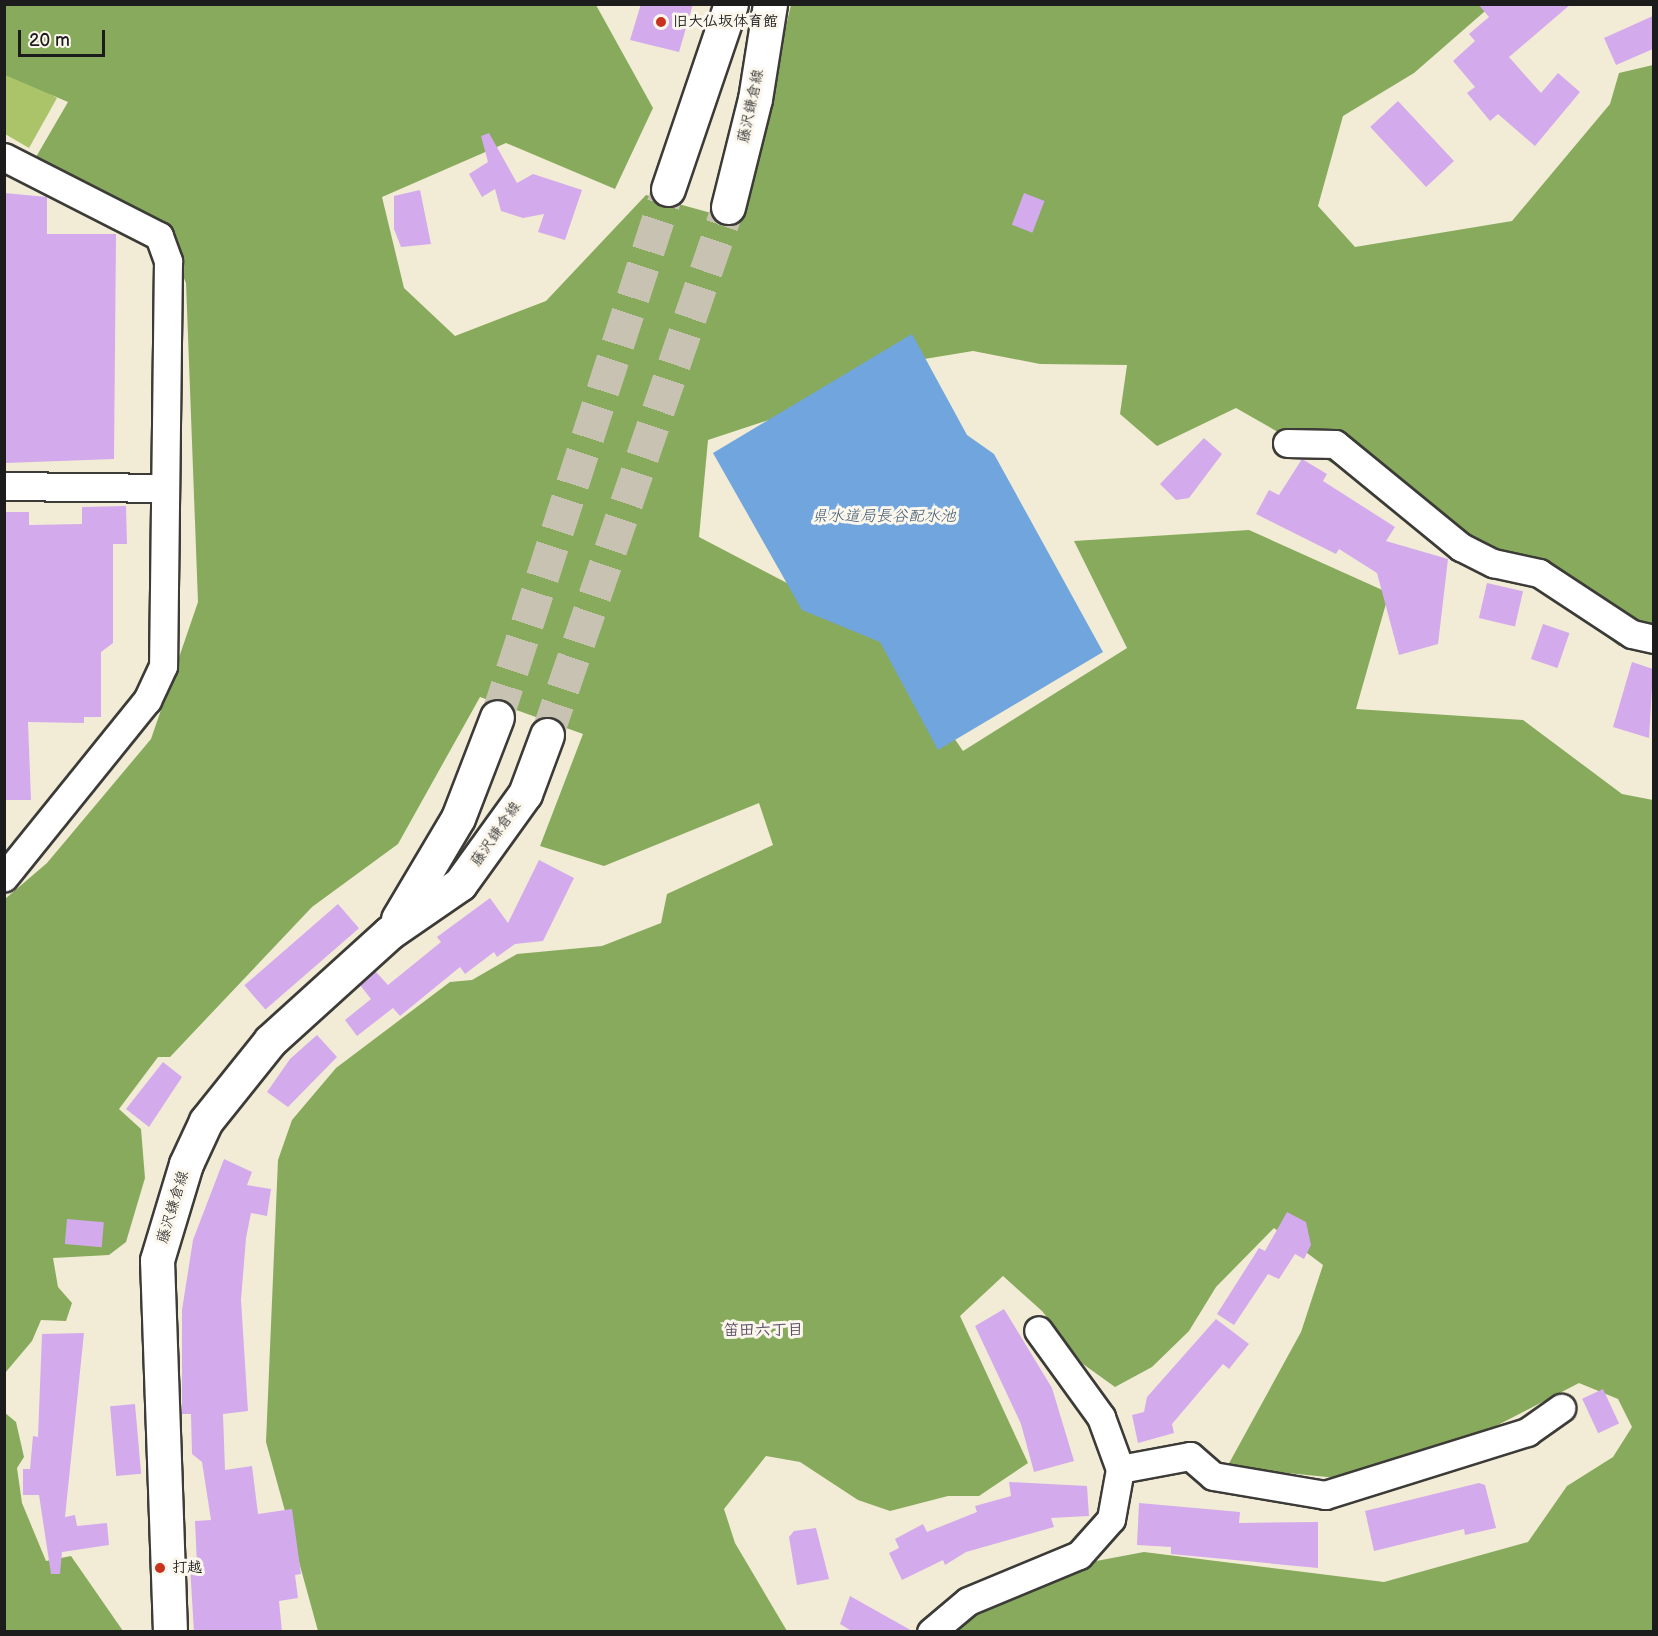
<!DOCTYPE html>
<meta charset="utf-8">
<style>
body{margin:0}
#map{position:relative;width:1658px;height:1636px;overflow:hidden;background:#f2ecd6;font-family:"Balsamiq Sans","Klee One",sans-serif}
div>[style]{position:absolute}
.green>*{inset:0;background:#abc469}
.forest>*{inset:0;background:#88aa5d}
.water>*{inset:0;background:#70a5dd}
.building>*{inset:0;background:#d3aaec;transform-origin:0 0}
.primary-tunnel>*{height:33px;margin-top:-16.5px;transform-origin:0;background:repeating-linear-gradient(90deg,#c7c2b1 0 33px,transparent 0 49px)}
.roads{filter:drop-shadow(2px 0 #3c3b38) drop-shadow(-2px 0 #3c3b38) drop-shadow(0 2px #3c3b38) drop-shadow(0 -2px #3c3b38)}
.minor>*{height:27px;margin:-13.5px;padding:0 13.5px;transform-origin:13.5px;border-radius:13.5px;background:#fff}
.primary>*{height:33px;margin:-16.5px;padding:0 16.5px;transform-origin:16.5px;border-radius:16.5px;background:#fff}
.dots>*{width:16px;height:16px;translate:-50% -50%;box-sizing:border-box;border:3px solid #fbf7ec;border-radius:50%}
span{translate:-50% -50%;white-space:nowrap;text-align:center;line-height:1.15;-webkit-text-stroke:6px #fbf7ec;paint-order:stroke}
.poi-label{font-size:15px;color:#1c1c1c;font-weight:700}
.left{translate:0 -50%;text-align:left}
.street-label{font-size:15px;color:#1c1c1c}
.water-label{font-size:16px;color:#425a73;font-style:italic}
.neighbourhood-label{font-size:16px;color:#5c4e65;font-weight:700}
.frame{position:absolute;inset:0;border:6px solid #1c1c1c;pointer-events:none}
.scale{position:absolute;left:18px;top:30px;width:87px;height:27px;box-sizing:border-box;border:3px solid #1c1c1c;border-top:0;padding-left:8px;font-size:18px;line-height:21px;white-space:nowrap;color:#1c1c1c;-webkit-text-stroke:4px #fbf7ec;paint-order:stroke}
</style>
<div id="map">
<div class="green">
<i style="clip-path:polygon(5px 67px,57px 98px,29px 148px,5px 134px)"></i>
</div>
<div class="forest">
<i style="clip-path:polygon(5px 5px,596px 5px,653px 108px,615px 189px,506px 143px,382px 197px,404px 288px,455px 336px,546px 301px,646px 195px,740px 221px,791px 5px,1492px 5px,1414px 73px,1343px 116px,1318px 206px,1355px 247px,1512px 221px,1610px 104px,1619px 73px,1653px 65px,1653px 649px,1619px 646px,1521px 571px,1236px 408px,1157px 446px,1120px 414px,1127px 365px,1040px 364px,973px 351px,900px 363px,850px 393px,708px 440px,699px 537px,881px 632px,963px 751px,1127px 648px,1074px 541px,1249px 530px,1389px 593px,1356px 709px,1523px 720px,1622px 794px,1653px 800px,1653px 1631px,946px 1631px,1027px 1574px,1144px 1552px,1384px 1582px,1528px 1542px,1567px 1486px,1613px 1457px,1632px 1427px,1618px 1399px,1579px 1383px,1490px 1429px,1449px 1461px,1367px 1481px,1227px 1467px,1301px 1332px,1323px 1265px,1274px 1228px,1216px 1287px,1189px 1331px,1152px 1367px,1115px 1387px,1083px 1364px,1042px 1311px,1003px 1276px,960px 1316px,1028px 1463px,979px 1496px,948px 1496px,890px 1511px,858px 1500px,800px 1462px,766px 1456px,724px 1509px,735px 1543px,787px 1631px,318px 1631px,266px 1442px,278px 1160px,292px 1120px,336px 1068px,450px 982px,472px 980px,517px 954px,602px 946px,661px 923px,667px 894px,773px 845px,759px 803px,604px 866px,540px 846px,583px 734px,480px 697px,398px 844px,312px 907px,170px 1057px,158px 1057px,119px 1109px,141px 1129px,145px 1178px,126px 1242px,109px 1255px,53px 1258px,58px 1287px,72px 1303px,66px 1321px,41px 1320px,32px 1341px,5px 1373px,5px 899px,47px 863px,151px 739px,198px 602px,186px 283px,161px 224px,36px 157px,68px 102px,5px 75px)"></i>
<i style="clip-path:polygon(4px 1412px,16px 1422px,24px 1457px,17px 1468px,22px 1503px,46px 1561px,71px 1556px,123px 1631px,5px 1631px)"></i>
</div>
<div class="water">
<i style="clip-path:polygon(912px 334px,967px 435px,994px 454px,1103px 652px,938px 750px,880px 642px,802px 610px,713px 453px)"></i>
</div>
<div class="building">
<i style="clip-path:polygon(641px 4px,693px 4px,679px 52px,630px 40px)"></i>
<i style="clip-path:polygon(1478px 4px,1571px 4px,1509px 57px,1541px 93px,1558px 73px,1580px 92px,1535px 146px,1498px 114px,1490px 121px,1467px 93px,1475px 87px,1453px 61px,1475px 41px,1469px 34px,1489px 17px)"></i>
<i style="clip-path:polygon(1653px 16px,1653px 49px,1616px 65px,1604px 38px)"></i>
<i style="left:1398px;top:101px;width:82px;height:38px;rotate:47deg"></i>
<i style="clip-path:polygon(489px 133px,517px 183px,533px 174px,582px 190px,565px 240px,538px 232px,544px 214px,523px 218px,501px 211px,495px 189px,482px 197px,469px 174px,488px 162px,481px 136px)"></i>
<i style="clip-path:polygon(420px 190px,431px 244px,401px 247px,394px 229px,394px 196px)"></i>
<i style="clip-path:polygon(4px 193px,47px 197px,47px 234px,116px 234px,114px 459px,6px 463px)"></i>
<i style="left:1024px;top:193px;width:22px;height:34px;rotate:21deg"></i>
<i style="clip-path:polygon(1204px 438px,1222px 454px,1189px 498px,1176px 500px,1160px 484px)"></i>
<i style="clip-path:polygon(1302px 459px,1327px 474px,1323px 481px,1395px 527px,1386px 541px,1448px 559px,1438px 644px,1399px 655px,1377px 573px,1339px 549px,1336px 554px,1256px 514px,1269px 490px,1279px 495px)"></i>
<i style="clip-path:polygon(126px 506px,127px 544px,113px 544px,113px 643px,101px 652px,101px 717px,84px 717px,84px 723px,28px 722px,31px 800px,4px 800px,4px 512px,29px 512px,29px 525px,82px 524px,82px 507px)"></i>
<i style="left:1487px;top:583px;width:37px;height:36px;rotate:13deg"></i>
<i style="left:1543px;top:624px;width:28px;height:37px;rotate:19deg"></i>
<i style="clip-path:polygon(1632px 662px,1653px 669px,1649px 738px,1613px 727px)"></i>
<i style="clip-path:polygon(539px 860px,574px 878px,543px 941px,515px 944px,497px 957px,494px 952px,465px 974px,460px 967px,400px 1016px,393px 1008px,357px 1036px,345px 1020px,371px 999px,360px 985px,375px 971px,388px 985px,441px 942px,437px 937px,490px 898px,508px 923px)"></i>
<i style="left:338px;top:904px;width:32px;height:124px;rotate:49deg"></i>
<i style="clip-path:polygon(317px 1035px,337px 1057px,288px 1107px,267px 1092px,290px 1059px)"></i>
<i style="clip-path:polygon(163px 1062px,182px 1077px,149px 1127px,126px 1109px)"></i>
<i style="clip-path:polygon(224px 1159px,252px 1172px,247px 1185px,271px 1189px,267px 1216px,251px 1213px,246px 1238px,241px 1300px,248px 1411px,223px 1414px,225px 1470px,252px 1466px,258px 1514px,292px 1509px,301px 1574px,295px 1575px,298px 1598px,279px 1601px,282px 1632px,194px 1632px,190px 1566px,197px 1565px,195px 1521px,211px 1520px,202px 1462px,192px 1454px,191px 1414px,182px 1414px,182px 1310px,193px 1240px)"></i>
<i style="clip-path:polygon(1287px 1212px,1306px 1222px,1311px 1245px,1304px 1259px,1295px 1254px,1279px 1279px,1268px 1274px,1234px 1325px,1217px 1314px,1259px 1248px,1265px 1251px)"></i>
<i style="left:67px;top:1219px;width:37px;height:25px;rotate:5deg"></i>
<i style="clip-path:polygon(1004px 1309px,1052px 1388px,1074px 1461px,1034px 1472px,1021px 1424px,975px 1326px)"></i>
<i style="clip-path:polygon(1216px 1319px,1249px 1344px,1229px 1369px,1223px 1364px,1172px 1424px,1174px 1433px,1138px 1443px,1132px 1415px,1144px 1412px,1147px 1397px)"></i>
<i style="clip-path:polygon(84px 1333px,65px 1517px,75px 1515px,77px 1526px,107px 1523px,109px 1545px,62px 1552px,60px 1574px,51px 1574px,39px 1495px,23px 1495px,23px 1469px,30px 1469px,33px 1436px,38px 1437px,42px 1334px)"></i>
<i style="left:1603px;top:1389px;width:38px;height:23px;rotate:65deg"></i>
<i style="left:135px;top:1404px;width:70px;height:25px;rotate:85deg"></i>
<i style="clip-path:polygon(1009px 1482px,1087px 1486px,1089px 1516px,1051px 1518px,1054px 1527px,966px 1552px,945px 1565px,943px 1560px,902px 1580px,889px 1553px,899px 1548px,895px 1539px,923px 1524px,927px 1532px,977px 1512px,975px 1506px,1011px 1496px)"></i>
<i style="clip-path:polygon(1479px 1483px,1485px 1485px,1496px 1528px,1465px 1535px,1464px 1529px,1374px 1551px,1365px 1511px)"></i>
<i style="clip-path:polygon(1139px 1503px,1240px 1512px,1239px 1523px,1318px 1522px,1318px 1568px,1171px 1554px,1171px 1547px,1137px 1545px)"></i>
<i style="clip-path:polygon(816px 1528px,829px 1579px,797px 1585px,789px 1537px,794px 1531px)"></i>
<i style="clip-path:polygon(850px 1596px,914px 1632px,853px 1632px,840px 1624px)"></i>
</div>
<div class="primary-tunnel">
<i style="left:497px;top:717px;width:555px;rotate:-72.05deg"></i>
<i style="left:547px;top:735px;width:558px;rotate:-71.08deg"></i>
</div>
<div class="roads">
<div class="minor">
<i style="left:4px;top:157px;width:174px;rotate:27deg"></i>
<i style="left:159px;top:236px;width:27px;rotate:70deg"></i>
<i style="left:168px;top:261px;width:405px;rotate:90.7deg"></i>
<i style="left:163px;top:666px;width:38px;rotate:115deg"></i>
<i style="left:147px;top:700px;width:228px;rotate:128.9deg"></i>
<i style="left:1287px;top:443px;width:48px;rotate:1.2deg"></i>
<i style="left:1335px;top:444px;width:163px;rotate:39.3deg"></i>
<i style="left:1461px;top:547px;width:36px;rotate:27deg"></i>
<i style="left:1493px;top:563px;width:47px;rotate:12.3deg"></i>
<i style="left:1539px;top:573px;width:111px;rotate:33.3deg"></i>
<i style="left:1632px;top:634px;width:23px;rotate:13deg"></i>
<i style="left:4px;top:486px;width:160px;rotate:0.7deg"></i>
<i style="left:1120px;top:1469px;width:71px;rotate:-10.5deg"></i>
<i style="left:1190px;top:1456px;width:30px;rotate:41deg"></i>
<i style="left:1213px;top:1476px;width:114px;rotate:9.6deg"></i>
<i style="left:1325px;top:1495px;width:212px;rotate:-17.3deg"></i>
<i style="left:1527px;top:1432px;width:42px;rotate:-35.2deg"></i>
<i style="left:931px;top:1632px;width:48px;rotate:-40deg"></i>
<i style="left:968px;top:1601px;width:120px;rotate:-22.5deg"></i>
<i style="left:1079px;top:1555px;width:48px;rotate:-48.4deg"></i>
<i style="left:1111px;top:1519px;width:51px;rotate:-79.8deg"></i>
<i style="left:1120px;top:1469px;width:55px;rotate:-110.1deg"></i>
<i style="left:1101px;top:1417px;width:107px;rotate:-125.9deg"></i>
</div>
<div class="primary">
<i style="left:668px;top:189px;width:195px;rotate:-71.2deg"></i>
<i style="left:728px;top:207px;width:111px;rotate:-76deg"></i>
<i style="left:755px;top:99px;width:96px;rotate:-81deg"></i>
<i style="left:398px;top:919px;width:117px;rotate:-59.3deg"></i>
<i style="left:458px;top:818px;width:108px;rotate:-68.9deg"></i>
<i style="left:170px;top:1632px;width:372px;rotate:-92deg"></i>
<i style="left:157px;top:1260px;width:100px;rotate:-73.2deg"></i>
<i style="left:186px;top:1164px;width:47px;rotate:-65.1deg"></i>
<i style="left:206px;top:1121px;width:102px;rotate:-51.3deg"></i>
<i style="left:270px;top:1041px;width:161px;rotate:-42.2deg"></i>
<i style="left:389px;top:933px;width:86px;rotate:-34.6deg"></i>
<i style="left:460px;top:884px;width:111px;rotate:-54.2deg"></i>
<i style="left:525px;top:794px;width:63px;rotate:-69.6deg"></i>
</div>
</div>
<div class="dots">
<i style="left:661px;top:22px;background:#c8321e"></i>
<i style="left:160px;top:1568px;background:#c8321e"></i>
</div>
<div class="poi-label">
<span class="left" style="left:673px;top:22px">旧大仏坂体育館</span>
<span class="left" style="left:172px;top:1568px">打越</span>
</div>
<div class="street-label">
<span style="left:751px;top:106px;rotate:-78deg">藤沢鎌倉線</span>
<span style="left:496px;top:834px;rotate:-55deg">藤沢鎌倉線</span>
<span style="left:173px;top:1207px;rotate:-73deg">藤沢鎌倉線</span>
</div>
<div class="water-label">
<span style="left:884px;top:517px">県水道局長谷配水池</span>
</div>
<div class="neighbourhood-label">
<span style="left:763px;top:1331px">笛田六丁目</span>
</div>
<div class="frame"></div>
<div class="scale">20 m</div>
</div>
